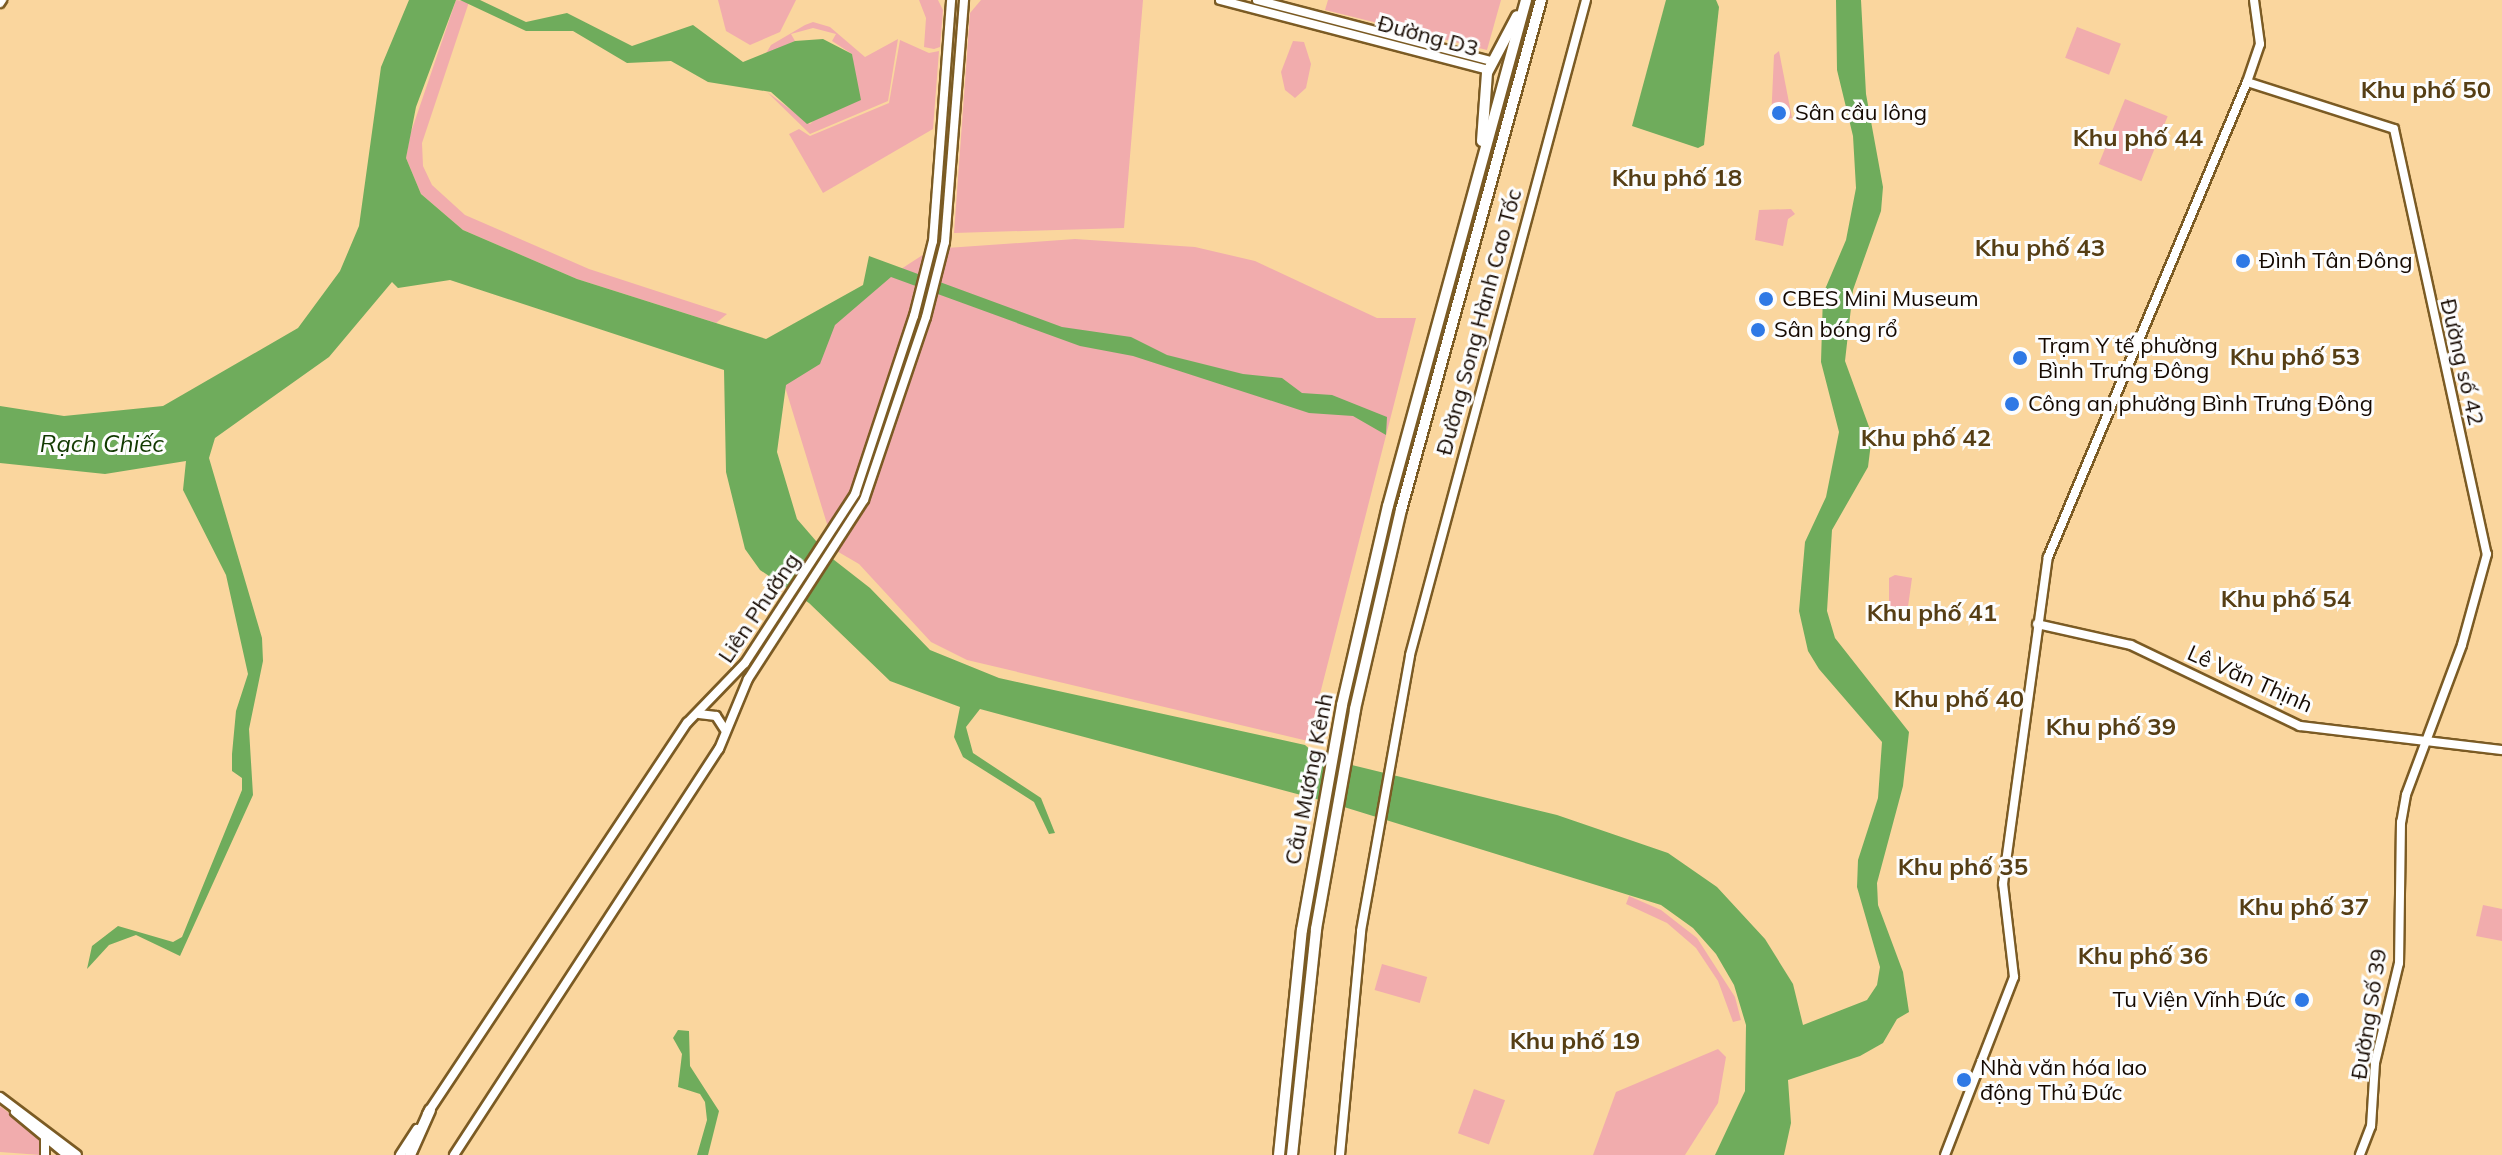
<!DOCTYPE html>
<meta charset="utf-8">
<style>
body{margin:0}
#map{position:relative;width:2502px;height:1155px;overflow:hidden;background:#fad69e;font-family:Mulish,sans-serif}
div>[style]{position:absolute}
.green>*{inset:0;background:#f1acad;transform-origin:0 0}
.water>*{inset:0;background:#6fac5c}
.roads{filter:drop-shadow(2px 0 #7b5b24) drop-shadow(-2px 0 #7b5b24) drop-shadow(0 2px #7b5b24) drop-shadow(0 -2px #7b5b24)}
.secondary>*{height:8px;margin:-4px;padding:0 4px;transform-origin:4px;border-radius:4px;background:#fff}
.highway>*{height:10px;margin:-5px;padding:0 5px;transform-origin:5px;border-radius:5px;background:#fff}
.dots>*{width:22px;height:22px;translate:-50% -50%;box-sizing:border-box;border:4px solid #fdfdfd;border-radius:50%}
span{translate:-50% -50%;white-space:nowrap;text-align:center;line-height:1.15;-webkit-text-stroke:6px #fdfdfd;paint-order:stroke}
.street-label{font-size:22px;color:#150900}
.poi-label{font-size:22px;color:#150900}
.left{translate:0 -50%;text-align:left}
.right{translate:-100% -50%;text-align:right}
.neighbourhood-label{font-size:24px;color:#563e14;font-weight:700}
.water-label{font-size:24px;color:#113900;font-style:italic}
</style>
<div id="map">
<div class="green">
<i style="clip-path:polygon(456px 0,469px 2px,422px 143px,423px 166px,432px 185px,465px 215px,589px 269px,727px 314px,716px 323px,577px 279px,463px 230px,421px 194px,406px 158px,410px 135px)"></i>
<i style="clip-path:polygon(718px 0,796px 0,780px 32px,750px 45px,726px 31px)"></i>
<i style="clip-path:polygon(919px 0,938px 0,943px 10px,940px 47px,934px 49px,924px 47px,926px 18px)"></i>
<i style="clip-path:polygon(981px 0,1143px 0,1124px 228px,954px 233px,970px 13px)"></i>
<i style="clip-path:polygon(1328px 0,1501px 0,1487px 50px,1325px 10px)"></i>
<i style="clip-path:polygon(813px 22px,830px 27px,865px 57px,898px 39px,888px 101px,810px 134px,767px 92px,810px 124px,855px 79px,852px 54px,832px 41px,836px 34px,813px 28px,791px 34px,795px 41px,765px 55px,771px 45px,805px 25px)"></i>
<i style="left:2077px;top:27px;width:47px;height:33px;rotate:21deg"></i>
<i style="clip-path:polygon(900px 40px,929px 53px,939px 51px,933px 129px,823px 193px,789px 134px,799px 129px,810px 136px,889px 103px)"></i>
<i style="clip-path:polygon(1293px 41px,1304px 42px,1311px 64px,1306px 88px,1295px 98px,1285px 90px,1281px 72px)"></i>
<i style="clip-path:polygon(1779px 51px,1792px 118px,1771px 121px,1774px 55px)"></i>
<i style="left:2125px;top:99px;width:46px;height:70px;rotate:22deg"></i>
<i style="clip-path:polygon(1791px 209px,1795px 214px,1788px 219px,1783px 246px,1755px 240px,1759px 210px)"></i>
<i style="clip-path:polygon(1075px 239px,1195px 247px,1255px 261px,1377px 318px,1416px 318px,1308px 741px,967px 660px,931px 642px,859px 564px,835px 550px,774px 351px,932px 249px)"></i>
<i style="clip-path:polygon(1895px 575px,1912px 578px,1906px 621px,1889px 618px,1889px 578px)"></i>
<i style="clip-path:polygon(1629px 896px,1661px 910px,1697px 938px,1735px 997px,1741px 1020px,1733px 1022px,1718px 981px,1696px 948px,1667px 923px,1626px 904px)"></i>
<i style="clip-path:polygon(2483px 905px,2502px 909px,2502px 941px,2476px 936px)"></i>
<i style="left:1382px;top:964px;width:47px;height:27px;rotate:16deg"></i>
<i style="clip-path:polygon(1718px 1049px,1726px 1057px,1718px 1103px,1685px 1155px,1593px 1155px,1616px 1092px)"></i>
<i style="left:1474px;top:1089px;width:33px;height:47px;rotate:20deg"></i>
<i style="clip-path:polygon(0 1106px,41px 1138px,41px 1155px,0 1152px)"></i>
</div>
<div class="water">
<i style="clip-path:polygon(409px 0,456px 0,416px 107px,406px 158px,421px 194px,463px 230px,577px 279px,766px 339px,863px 285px,869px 256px,1062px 327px,1131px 337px,1167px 355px,1243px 374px,1282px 378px,1302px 393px,1332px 395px,1387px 417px,1386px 435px,1353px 416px,1309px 413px,1133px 356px,1080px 346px,891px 277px,835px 325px,820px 364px,786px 385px,777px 452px,797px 519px,829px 556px,870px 588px,930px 650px,999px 678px,1305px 745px,1319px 757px,1557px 815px,1668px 853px,1717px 887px,1765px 939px,1793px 984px,1803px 1025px,1867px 1000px,1877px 985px,1880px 967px,1857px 887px,1858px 860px,1878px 798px,1882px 742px,1819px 669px,1808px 651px,1799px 611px,1805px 542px,1826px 497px,1839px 432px,1821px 362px,1823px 294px,1846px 240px,1856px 188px,1853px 136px,1837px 70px,1836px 0,1861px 0,1866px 94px,1883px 187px,1881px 211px,1853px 290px,1845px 361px,1872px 435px,1868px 467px,1832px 530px,1827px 611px,1835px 638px,1909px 732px,1903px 786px,1877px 883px,1878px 905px,1903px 972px,1909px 1012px,1897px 1019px,1883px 1043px,1860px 1056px,1788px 1080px,1791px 1123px,1784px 1155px,1715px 1155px,1745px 1091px,1746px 1025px,1734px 985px,1716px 954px,1693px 928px,1661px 905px,1331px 803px,980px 709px,966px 727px,973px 753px,1041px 798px,1055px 833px,1049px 834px,1034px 802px,963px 757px,954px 737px,960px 707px,890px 681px,809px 603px,760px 570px,745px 549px,726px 472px,724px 370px,450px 280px,398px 288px,392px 282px,329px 357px,215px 438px,209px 458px,262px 638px,263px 661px,249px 729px,253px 795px,180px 956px,136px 935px,109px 945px,87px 969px,92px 946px,118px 926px,173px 942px,182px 937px,242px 790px,242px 778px,232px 771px,232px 754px,236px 711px,248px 674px,226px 575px,183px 490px,186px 461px,105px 474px,0 463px,0 406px,64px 416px,163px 406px,298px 328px,340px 271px,359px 226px,381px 67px)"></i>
<i style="clip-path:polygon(460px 0,480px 0,526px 22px,567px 13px,632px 46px,693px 25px,743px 62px,795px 41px,823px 39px,852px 54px,861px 100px,807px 124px,771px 92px,708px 82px,671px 61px,627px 63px,573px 31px,526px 31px)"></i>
<i style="clip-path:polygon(1666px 0,1716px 0,1719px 7px,1704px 145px,1698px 148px,1632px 126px)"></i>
<i style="clip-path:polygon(678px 1030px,689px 1031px,690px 1066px,719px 1111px,708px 1155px,697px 1155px,707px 1120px,705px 1102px,700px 1094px,678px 1087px,682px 1054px,673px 1038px)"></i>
</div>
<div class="roads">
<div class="secondary">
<i style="left:1220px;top:0;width:277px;rotate:14.6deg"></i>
<i style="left:1257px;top:0;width:243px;rotate:14.6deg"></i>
<i style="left:0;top:3px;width:4px;rotate:-56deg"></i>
<i style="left:2247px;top:82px;width:154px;rotate:17.7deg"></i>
<i style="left:2394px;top:129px;width:435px;rotate:77.7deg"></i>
<i style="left:2487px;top:554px;width:94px;rotate:105.4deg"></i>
<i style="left:2462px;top:645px;width:160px;rotate:110.5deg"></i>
<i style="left:2406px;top:795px;width:27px;rotate:100deg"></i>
<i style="left:2401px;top:822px;width:141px;rotate:90.8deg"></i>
<i style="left:2399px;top:963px;width:103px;rotate:103.5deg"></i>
<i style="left:2375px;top:1063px;width:63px;rotate:93.6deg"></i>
<i style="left:2371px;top:1126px;width:31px;rotate:111deg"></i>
<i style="left:2037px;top:624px;width:96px;rotate:12.6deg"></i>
<i style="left:2131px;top:645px;width:187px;rotate:25.6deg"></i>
<i style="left:2300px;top:726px;width:203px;rotate:6.8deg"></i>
<i style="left:699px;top:714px;width:17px;rotate:7deg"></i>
<i style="left:716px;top:716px;width:17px;rotate:57deg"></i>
<i style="left:0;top:1097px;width:96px;rotate:37deg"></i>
<i style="left:15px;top:1112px;width:67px;rotate:39.6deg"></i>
<i style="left:427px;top:1114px;width:470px;rotate:-56.4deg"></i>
<i style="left:687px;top:723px;width:83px;rotate:-46deg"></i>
<i style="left:745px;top:663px;width:202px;rotate:-56.9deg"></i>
<i style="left:855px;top:494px;width:188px;rotate:-71.7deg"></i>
<i style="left:914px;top:316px;width:77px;rotate:-75.8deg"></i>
<i style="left:933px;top:241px;width:242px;rotate:-85.7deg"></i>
<i style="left:45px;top:1136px;width:19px;rotate:90deg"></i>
<i style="left:400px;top:1155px;width:31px;rotate:-57deg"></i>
<i style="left:454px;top:1155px;width:485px;rotate:-56.9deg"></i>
<i style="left:719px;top:749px;width:76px;rotate:-67.5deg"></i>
<i style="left:748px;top:679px;width:213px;rotate:-57.1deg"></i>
<i style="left:864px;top:500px;width:193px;rotate:-71.3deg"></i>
<i style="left:926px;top:317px;width:77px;rotate:-75.8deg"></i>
<i style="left:945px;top:242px;width:243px;rotate:-85.5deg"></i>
<i style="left:1340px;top:1155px;width:225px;rotate:-84.6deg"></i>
<i style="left:1361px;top:931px;width:280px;rotate:-79.9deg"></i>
<i style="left:1410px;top:655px;width:678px;rotate:-74.96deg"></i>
<i style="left:1945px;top:1155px;width:191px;rotate:-68.8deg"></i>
<i style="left:2014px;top:977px;width:94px;rotate:-96.7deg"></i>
<i style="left:2003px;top:884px;width:330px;rotate:-82.2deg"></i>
<i style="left:2048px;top:557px;width:515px;rotate:-67.27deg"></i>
<i style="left:2247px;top:82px;width:40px;rotate:-71.1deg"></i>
<i style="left:2260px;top:44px;width:44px;rotate:-97.8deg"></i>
</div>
<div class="highway">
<i style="left:1482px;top:141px;width:68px;rotate:-85.8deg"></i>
<i style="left:1487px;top:73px;width:64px;rotate:-62.2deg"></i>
<i style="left:410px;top:1155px;width:49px;rotate:-66deg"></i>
<i style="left:1279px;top:1155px;width:226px;rotate:-84.2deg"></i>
<i style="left:1302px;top:930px;width:229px;rotate:-79.9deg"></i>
<i style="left:1342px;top:705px;width:204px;rotate:-77deg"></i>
<i style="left:1388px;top:506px;width:524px;rotate:-74.74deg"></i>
<i style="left:1292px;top:1155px;width:227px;rotate:-83.9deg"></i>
<i style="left:1316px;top:929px;width:223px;rotate:-79.9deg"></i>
<i style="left:1355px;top:709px;width:204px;rotate:-77deg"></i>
<i style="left:1401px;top:510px;width:529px;rotate:-74.65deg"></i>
</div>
</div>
<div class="dots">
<i style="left:1779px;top:113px;background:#2f79e5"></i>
<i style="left:2243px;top:261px;background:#2f79e5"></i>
<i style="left:1766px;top:299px;background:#2f79e5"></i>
<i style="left:1758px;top:330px;background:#2f79e5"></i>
<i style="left:2020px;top:358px;background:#2f79e5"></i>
<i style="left:2012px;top:404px;background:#2f79e5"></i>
<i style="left:2302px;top:1000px;background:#2f79e5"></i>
<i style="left:1964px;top:1080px;background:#2f79e5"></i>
</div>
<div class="street-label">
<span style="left:1428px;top:36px;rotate:15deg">Đường D3</span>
<span style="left:1479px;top:322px;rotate:-75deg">Đường Song Hành Cao Tốc</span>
<span style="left:2462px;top:362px;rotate:77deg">Đường số 42</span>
<span style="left:759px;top:608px;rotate:-56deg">Liên Phường</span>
<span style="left:2250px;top:679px;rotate:24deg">Lê Văn Thịnh</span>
<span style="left:1309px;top:779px;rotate:-79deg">Cầu Mương Kênh</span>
<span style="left:2369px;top:1014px;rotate:-81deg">Đường Số 39</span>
</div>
<div class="poi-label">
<span class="left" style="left:1795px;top:113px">Sân cầu lông</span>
<span class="left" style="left:2259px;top:261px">Đình Tân Đông</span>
<span class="left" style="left:1782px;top:299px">CBES Mini Museum</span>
<span class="left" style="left:1774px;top:330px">Sân bóng rổ</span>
<span class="left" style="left:2038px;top:358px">Trạm Y tế phường<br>Bình Trưng Đông</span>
<span class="left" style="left:2028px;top:404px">Công an phường Bình Trưng Đông</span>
<span class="right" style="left:2286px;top:1000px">Tu Viện Vĩnh Đức</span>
<span class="left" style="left:1980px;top:1080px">Nhà văn hóa lao<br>động Thủ Đức</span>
</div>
<div class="neighbourhood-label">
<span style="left:2426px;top:90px">Khu phố 50</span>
<span style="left:2138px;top:138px">Khu phố 44</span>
<span style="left:1677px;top:178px">Khu phố 18</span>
<span style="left:2040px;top:248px">Khu phố 43</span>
<span style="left:2295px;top:357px">Khu phố 53</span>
<span style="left:1926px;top:438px">Khu phố 42</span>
<span style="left:2286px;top:599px">Khu phố 54</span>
<span style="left:1932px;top:613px">Khu phố 41</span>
<span style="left:1959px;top:699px">Khu phố 40</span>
<span style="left:2111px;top:727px">Khu phố 39</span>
<span style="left:1963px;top:867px">Khu phố 35</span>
<span style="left:2304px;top:907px">Khu phố 37</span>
<span style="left:2143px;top:956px">Khu phố 36</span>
<span style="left:1575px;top:1041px">Khu phố 19</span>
</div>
<div class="water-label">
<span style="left:102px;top:444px">Rạch Chiếc</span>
</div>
</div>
